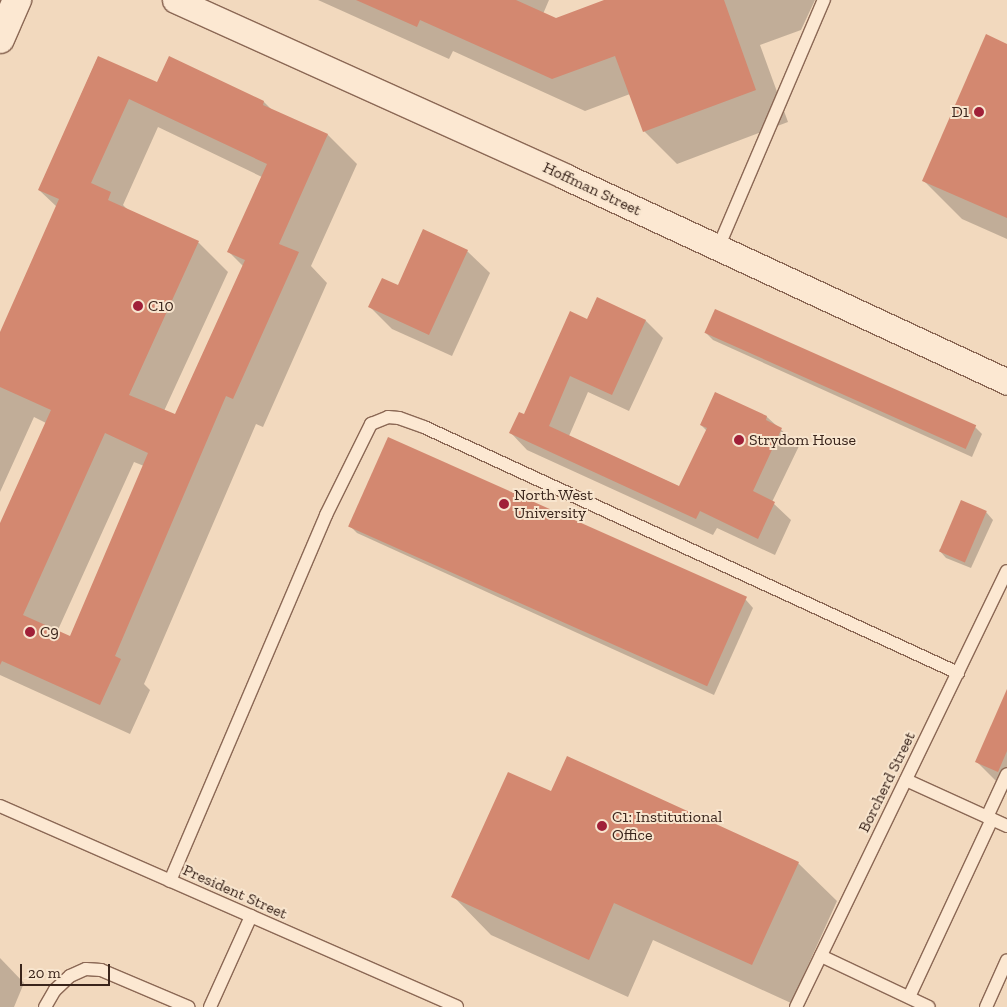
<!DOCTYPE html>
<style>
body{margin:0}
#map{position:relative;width:1007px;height:1007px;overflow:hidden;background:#f2d9be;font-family:"Zilla Slab",serif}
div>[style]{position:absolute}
.shadow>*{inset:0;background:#0003}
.building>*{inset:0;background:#d38870;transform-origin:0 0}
.roads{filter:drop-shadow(1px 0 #8b6855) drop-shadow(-1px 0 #8b6855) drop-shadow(0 1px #8b6855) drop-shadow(0 -1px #8b6855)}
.service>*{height:12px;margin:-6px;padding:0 6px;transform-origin:6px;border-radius:6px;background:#fce8d2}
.minor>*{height:25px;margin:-12.5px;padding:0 12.5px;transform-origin:12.5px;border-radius:12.5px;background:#fce8d2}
.tertiary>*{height:28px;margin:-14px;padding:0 14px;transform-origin:14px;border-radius:14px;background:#fce8d2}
.dots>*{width:14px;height:14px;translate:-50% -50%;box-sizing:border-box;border:2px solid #f8e5ce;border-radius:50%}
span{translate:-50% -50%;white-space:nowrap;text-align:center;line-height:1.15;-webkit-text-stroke:4px #f8e5ce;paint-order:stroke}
.poi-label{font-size:16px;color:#39241b}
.right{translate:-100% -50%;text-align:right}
.left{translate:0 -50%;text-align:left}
.street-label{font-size:16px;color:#39241b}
.scale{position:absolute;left:20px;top:964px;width:90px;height:22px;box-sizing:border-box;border:2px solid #39241b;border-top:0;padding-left:6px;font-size:15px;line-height:18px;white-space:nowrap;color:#39241b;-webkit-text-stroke:4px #f8e5ce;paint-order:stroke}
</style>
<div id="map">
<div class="shadow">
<i style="clip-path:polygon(318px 0,549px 0,543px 14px,556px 19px,608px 0,815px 0,801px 30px,760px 45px,788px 122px,677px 164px,644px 131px,630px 94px,585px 111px,453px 51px,449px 59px)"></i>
<i style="clip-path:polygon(1007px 45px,1007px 239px,962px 219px,923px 180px)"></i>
<i style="clip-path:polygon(evenodd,98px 57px,157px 83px,264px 102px,272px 110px,328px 135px,357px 164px,311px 266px,327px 283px,263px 427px,256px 424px,144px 684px,150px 690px,130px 734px,0 675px,0 526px,46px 423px,34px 417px,0 492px,0 335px,57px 207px,39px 190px,98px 57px,158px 127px,262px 177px,229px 252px,244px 267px,176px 416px,164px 411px,228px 272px,199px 243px,128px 210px,123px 205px,158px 127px,98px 57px,134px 462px,144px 466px,70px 638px,57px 632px,134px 462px)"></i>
<i style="clip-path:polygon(467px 251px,490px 273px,452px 356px,392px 329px,370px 307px,398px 287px)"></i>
<i style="clip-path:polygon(597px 299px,646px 321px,663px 338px,629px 411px,588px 392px,569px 436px,680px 487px,707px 431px,701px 425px,715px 394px,767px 417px,799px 446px,772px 502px,791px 520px,775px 555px,717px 528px,713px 535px,527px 450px,510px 432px,525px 416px,587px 321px)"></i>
<i style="clip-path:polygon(706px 333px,975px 427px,982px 434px,972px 457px,713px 340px)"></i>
<i style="clip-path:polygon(389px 439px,746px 600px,753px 608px,714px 695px,357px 533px,350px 526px)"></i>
<i style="clip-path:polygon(986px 512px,993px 520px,971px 568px,946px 558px,939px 550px)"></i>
<i style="clip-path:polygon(1007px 693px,1007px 788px,1000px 785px,976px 761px)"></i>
<i style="clip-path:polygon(551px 793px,798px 863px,837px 901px,791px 1003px,653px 940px,628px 997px,491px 935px,453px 896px)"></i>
<i style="clip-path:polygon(0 958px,24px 983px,14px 1007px,0 1007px)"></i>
</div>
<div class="building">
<i style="clip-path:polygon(356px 0,516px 0,556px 18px,604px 0,724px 0,756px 90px,643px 132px,615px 56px,552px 79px,420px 20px,417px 27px)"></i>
<i style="clip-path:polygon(986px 34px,1007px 44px,1007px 218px,922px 181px)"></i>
<i style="clip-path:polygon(evenodd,98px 56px,157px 82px,169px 56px,264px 101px,263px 105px,328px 134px,279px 244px,299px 252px,233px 399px,226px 396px,115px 656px,121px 659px,100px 705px,2px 661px,0 665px,0 523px,51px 410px,0 387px,0 332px,59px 199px,38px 190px,98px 56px,129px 99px,267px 164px,227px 252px,245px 260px,175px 414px,129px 395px,199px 241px,108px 200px,111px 192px,91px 183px,129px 99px,98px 56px,105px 433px,148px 453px,70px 636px,23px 615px,105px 433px)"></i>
<i style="clip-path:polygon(423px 229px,468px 250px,429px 335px,368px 307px,382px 278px,398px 285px)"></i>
<i style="clip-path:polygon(597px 297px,646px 320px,612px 395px,570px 376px,549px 426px,679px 486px,707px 428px,700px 425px,715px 392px,767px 416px,766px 420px,782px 428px,753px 491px,775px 502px,758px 539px,700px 511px,696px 519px,509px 433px,519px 412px,524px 414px,570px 311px,587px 319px)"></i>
<i style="left:715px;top:309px;width:286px;height:26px;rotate:24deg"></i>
<i style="left:388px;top:437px;width:393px;height:98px;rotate:24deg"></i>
<i style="left:961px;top:500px;width:28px;height:56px;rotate:23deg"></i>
<i style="clip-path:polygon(1007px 689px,1007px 751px,998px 772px,975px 762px)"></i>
<i style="clip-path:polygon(567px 756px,799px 862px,752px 965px,614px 903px,589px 960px,451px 897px,508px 772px,551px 791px)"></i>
</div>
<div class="roads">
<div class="service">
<i style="left:718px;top:248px;width:270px;rotate:-66.9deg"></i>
<i style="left:906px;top:780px;width:111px;rotate:24.5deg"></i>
<i style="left:0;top:806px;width:499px;rotate:23.7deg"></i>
<i style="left:987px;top:817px;width:47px;rotate:-65.1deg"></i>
<i style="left:170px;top:881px;width:398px;rotate:-66.9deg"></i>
<i style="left:326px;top:515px;width:102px;rotate:-63.7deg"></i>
<i style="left:371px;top:424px;width:18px;rotate:-22deg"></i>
<i style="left:388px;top:417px;width:11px;rotate:5deg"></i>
<i style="left:399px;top:418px;width:27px;rotate:20deg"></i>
<i style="left:424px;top:427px;width:588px;rotate:24.73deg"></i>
<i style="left:821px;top:956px;width:119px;rotate:25.3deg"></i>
<i style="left:909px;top:997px;width:196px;rotate:-65deg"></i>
<i style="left:45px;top:1007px;width:20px;rotate:-60deg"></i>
<i style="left:55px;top:990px;width:21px;rotate:-43deg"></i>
<i style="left:70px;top:976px;width:17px;rotate:-24deg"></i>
<i style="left:86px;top:969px;width:15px;rotate:4deg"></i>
<i style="left:101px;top:970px;width:95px;rotate:23deg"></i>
<i style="left:210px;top:1007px;width:100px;rotate:-65.7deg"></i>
<i style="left:796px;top:1007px;width:484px;rotate:-64.2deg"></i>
<i style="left:986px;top:1007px;width:51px;rotate:-65.9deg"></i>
</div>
<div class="minor">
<i style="left:175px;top:0;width:427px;rotate:24.3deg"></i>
<i style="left:564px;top:176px;width:489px;rotate:24.9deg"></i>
</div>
<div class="tertiary">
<i style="left:0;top:39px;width:43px;rotate:-66.4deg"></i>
</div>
</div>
<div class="dots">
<i style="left:979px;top:112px;background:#a02038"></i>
<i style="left:138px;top:306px;background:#a02038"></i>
<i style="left:739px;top:440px;background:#a02038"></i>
<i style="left:504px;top:504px;background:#a02038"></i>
<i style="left:30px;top:632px;background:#a02038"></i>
<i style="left:602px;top:826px;background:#a02038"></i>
</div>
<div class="poi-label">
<span class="right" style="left:969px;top:112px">D1</span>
<span class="left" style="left:148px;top:306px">C10</span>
<span class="left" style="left:749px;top:440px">Strydom House</span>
<span class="left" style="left:514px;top:504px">North West<br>University</span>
<span class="left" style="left:40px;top:632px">C9</span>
<span class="left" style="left:612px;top:826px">C1: Institutional<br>Office</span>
</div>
<div class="street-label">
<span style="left:592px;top:189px;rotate:25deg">Hoffman Street</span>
<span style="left:887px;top:782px;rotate:-64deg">Borcherd Street</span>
<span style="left:235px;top:892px;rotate:24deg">President Street</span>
</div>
<div class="scale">20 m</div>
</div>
